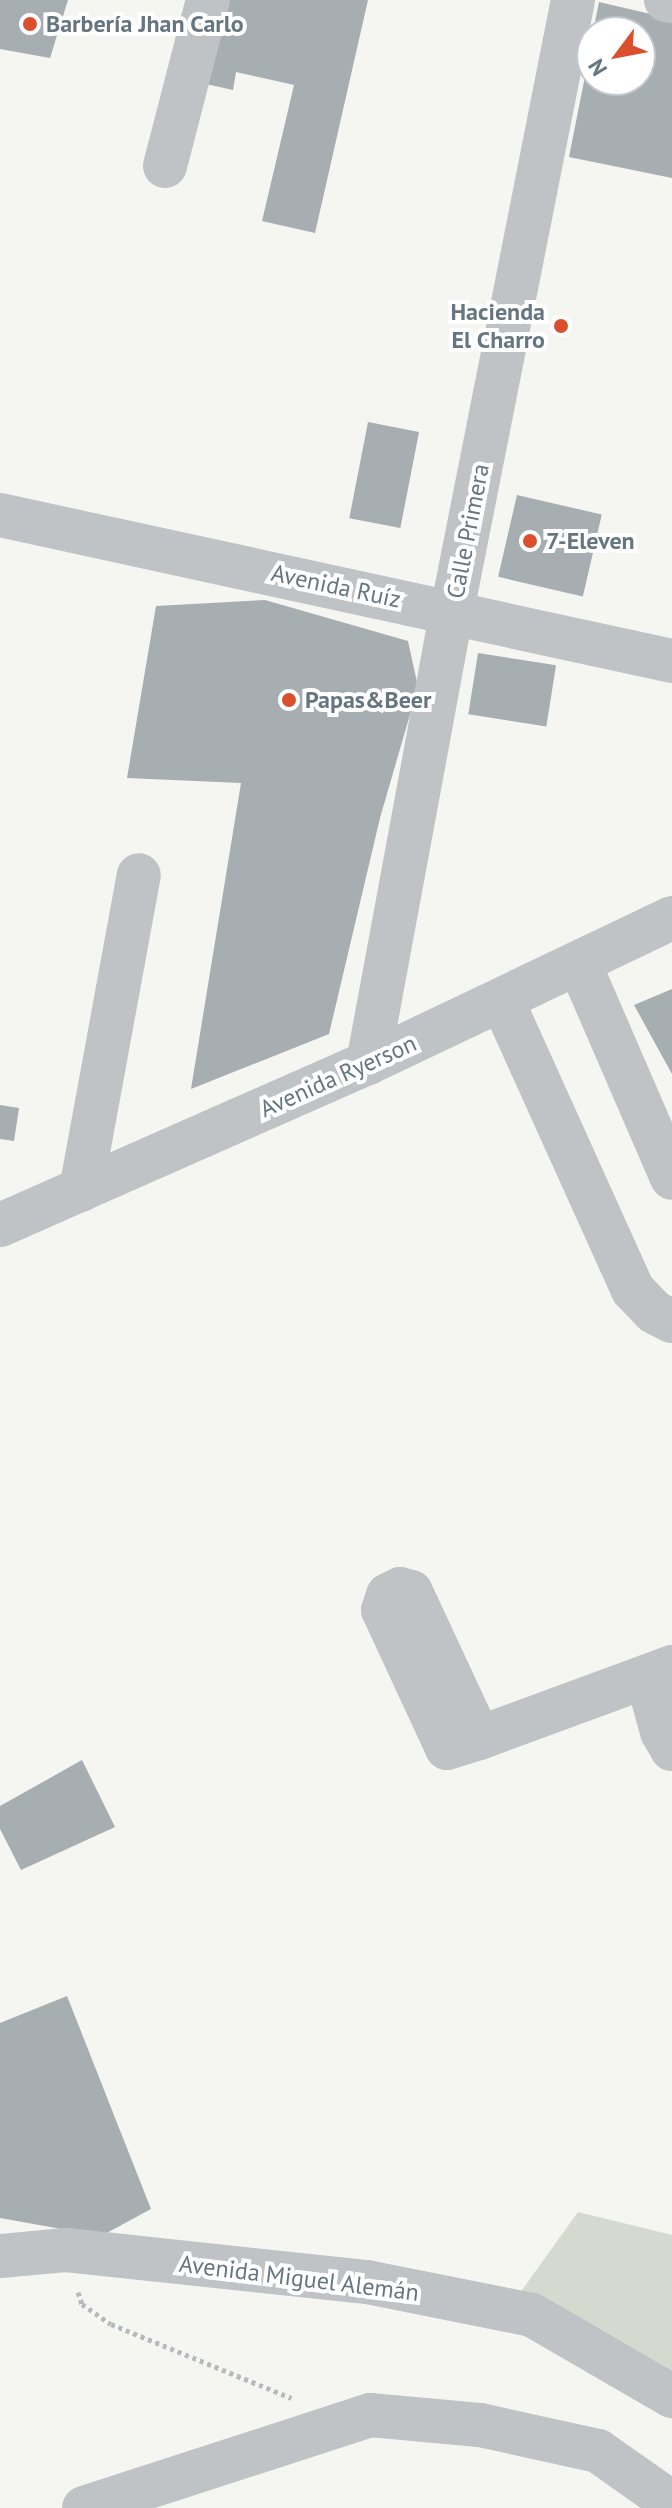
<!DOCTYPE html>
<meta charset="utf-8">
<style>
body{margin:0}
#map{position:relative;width:672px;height:2508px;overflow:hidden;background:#f5f5f2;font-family:"PT Sans",sans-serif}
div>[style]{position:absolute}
.green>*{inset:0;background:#d5dad1}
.building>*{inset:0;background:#a6aeb2;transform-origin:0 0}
.path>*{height:5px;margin-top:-2.5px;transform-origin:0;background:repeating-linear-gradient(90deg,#b7babc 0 4px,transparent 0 8px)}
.minor>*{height:44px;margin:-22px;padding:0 22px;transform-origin:22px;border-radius:22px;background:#bfc3c6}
.dots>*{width:22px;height:22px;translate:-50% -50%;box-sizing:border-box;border:4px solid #fff;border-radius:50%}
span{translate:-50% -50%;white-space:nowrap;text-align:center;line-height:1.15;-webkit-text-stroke:8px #fff;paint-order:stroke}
.poi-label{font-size:24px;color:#667681;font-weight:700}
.left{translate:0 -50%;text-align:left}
.right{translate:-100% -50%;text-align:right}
.street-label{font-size:24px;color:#667681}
.north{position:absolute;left:576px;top:16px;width:80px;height:80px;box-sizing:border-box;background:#fff;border:2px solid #c2c8cd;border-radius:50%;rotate:238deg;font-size:22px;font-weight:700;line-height:32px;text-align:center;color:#667681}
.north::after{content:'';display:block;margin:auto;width:28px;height:36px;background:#da4f2d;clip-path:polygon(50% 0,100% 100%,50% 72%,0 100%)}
</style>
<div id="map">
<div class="green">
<i style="clip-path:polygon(578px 2212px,672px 2235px,672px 2407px,507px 2311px)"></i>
</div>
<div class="building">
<i style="clip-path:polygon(0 0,68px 0,50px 58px,0 49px)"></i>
<i style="clip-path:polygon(223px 0,368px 0,315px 233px,262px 221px,294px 85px,236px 72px,233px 90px,206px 84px)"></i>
<i style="clip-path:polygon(599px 2px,672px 19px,672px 178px,569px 157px,591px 46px,592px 80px,640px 80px,640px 32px,593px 32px)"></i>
<i style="left:368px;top:422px;width:52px;height:98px;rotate:11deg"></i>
<i style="left:517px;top:495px;width:87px;height:84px;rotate:13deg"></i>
<i style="clip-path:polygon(265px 600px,408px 641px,418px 687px,380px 818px,329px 1034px,191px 1089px,241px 783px,127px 778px,156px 606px)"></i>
<i style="left:478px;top:653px;width:79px;height:62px;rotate:9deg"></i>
<i style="clip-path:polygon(672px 989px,672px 1074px,634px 1005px)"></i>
<i style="clip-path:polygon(0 1105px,19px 1108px,14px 1141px,0 1139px)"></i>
<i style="clip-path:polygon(82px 1760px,115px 1827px,21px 1870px,0 1829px,0 1806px)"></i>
<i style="clip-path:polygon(67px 1996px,151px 2209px,101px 2236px,0 2218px,0 2023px)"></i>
</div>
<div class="path">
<i style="left:78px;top:2292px;width:13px;rotate:72deg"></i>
<i style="left:82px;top:2304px;width:35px;rotate:35deg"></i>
<i style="left:111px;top:2324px;width:195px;rotate:22.3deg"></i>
</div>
<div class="minor">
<i style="left:666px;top:0;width:6px;rotate:9deg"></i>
<i style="left:165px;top:166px;width:171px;rotate:-75.5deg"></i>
<i style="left:0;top:515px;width:688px;rotate:12.26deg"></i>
<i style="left:579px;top:963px;width:234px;rotate:66.6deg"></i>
<i style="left:502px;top:1000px;width:318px;rotate:65.7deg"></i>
<i style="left:633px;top:1290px;width:30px;rotate:46deg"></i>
<i style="left:654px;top:1312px;width:20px;rotate:27deg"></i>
<i style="left:368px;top:1063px;width:460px;rotate:-79.5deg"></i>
<i style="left:452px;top:611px;width:623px;rotate:-78.8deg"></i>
<i style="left:81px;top:1190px;width:320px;rotate:-79.6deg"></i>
<i style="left:0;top:1225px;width:402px;rotate:-23.8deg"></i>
<i style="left:368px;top:1063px;width:337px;rotate:-25.5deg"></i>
<i style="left:647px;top:1677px;width:57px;rotate:74.7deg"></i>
<i style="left:662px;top:1732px;width:20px;rotate:60deg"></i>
<i style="left:479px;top:1738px;width:161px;rotate:-115deg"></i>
<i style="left:411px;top:1592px;width:11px;rotate:-165deg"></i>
<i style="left:400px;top:1589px;width:13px;rotate:153deg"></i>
<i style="left:388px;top:1595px;width:16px;rotate:108deg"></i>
<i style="left:383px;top:1610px;width:152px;rotate:65.1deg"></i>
<i style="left:447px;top:1748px;width:34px;rotate:-17deg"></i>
<i style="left:479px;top:1738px;width:206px;rotate:-20.2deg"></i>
<i style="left:0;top:2256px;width:66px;rotate:-5.2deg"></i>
<i style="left:66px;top:2250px;width:303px;rotate:6.1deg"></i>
<i style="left:367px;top:2282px;width:168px;rotate:11.3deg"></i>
<i style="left:532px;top:2315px;width:162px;rotate:30.1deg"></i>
<i style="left:84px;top:2508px;width:301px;rotate:-18deg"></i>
<i style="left:370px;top:2415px;width:110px;rotate:5.2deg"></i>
<i style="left:480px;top:2425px;width:121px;rotate:12.4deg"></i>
<i style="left:598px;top:2451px;width:90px;rotate:35.1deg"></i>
</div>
<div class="dots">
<i style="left:30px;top:24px;background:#da4f2d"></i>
<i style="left:561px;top:326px;background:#da4f2d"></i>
<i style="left:530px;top:541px;background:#da4f2d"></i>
<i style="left:289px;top:700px;background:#da4f2d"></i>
</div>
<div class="poi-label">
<span class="left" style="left:46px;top:24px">Barbería Jhan Carlo</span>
<span class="right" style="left:545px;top:326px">Hacienda<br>El Charro</span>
<span class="left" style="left:546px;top:541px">7-Eleven</span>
<span class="left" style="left:305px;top:700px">Papas&amp;Beer</span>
</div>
<div class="street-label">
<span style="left:468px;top:531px;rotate:-79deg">Calle Primera</span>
<span style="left:336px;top:586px;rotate:12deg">Avenida Ruíz</span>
<span style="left:338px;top:1076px;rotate:-24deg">Avenida Ryerson</span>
<span style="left:299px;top:2278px;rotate:7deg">Avenida Miguel Alemán</span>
</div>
<div class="north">N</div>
</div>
